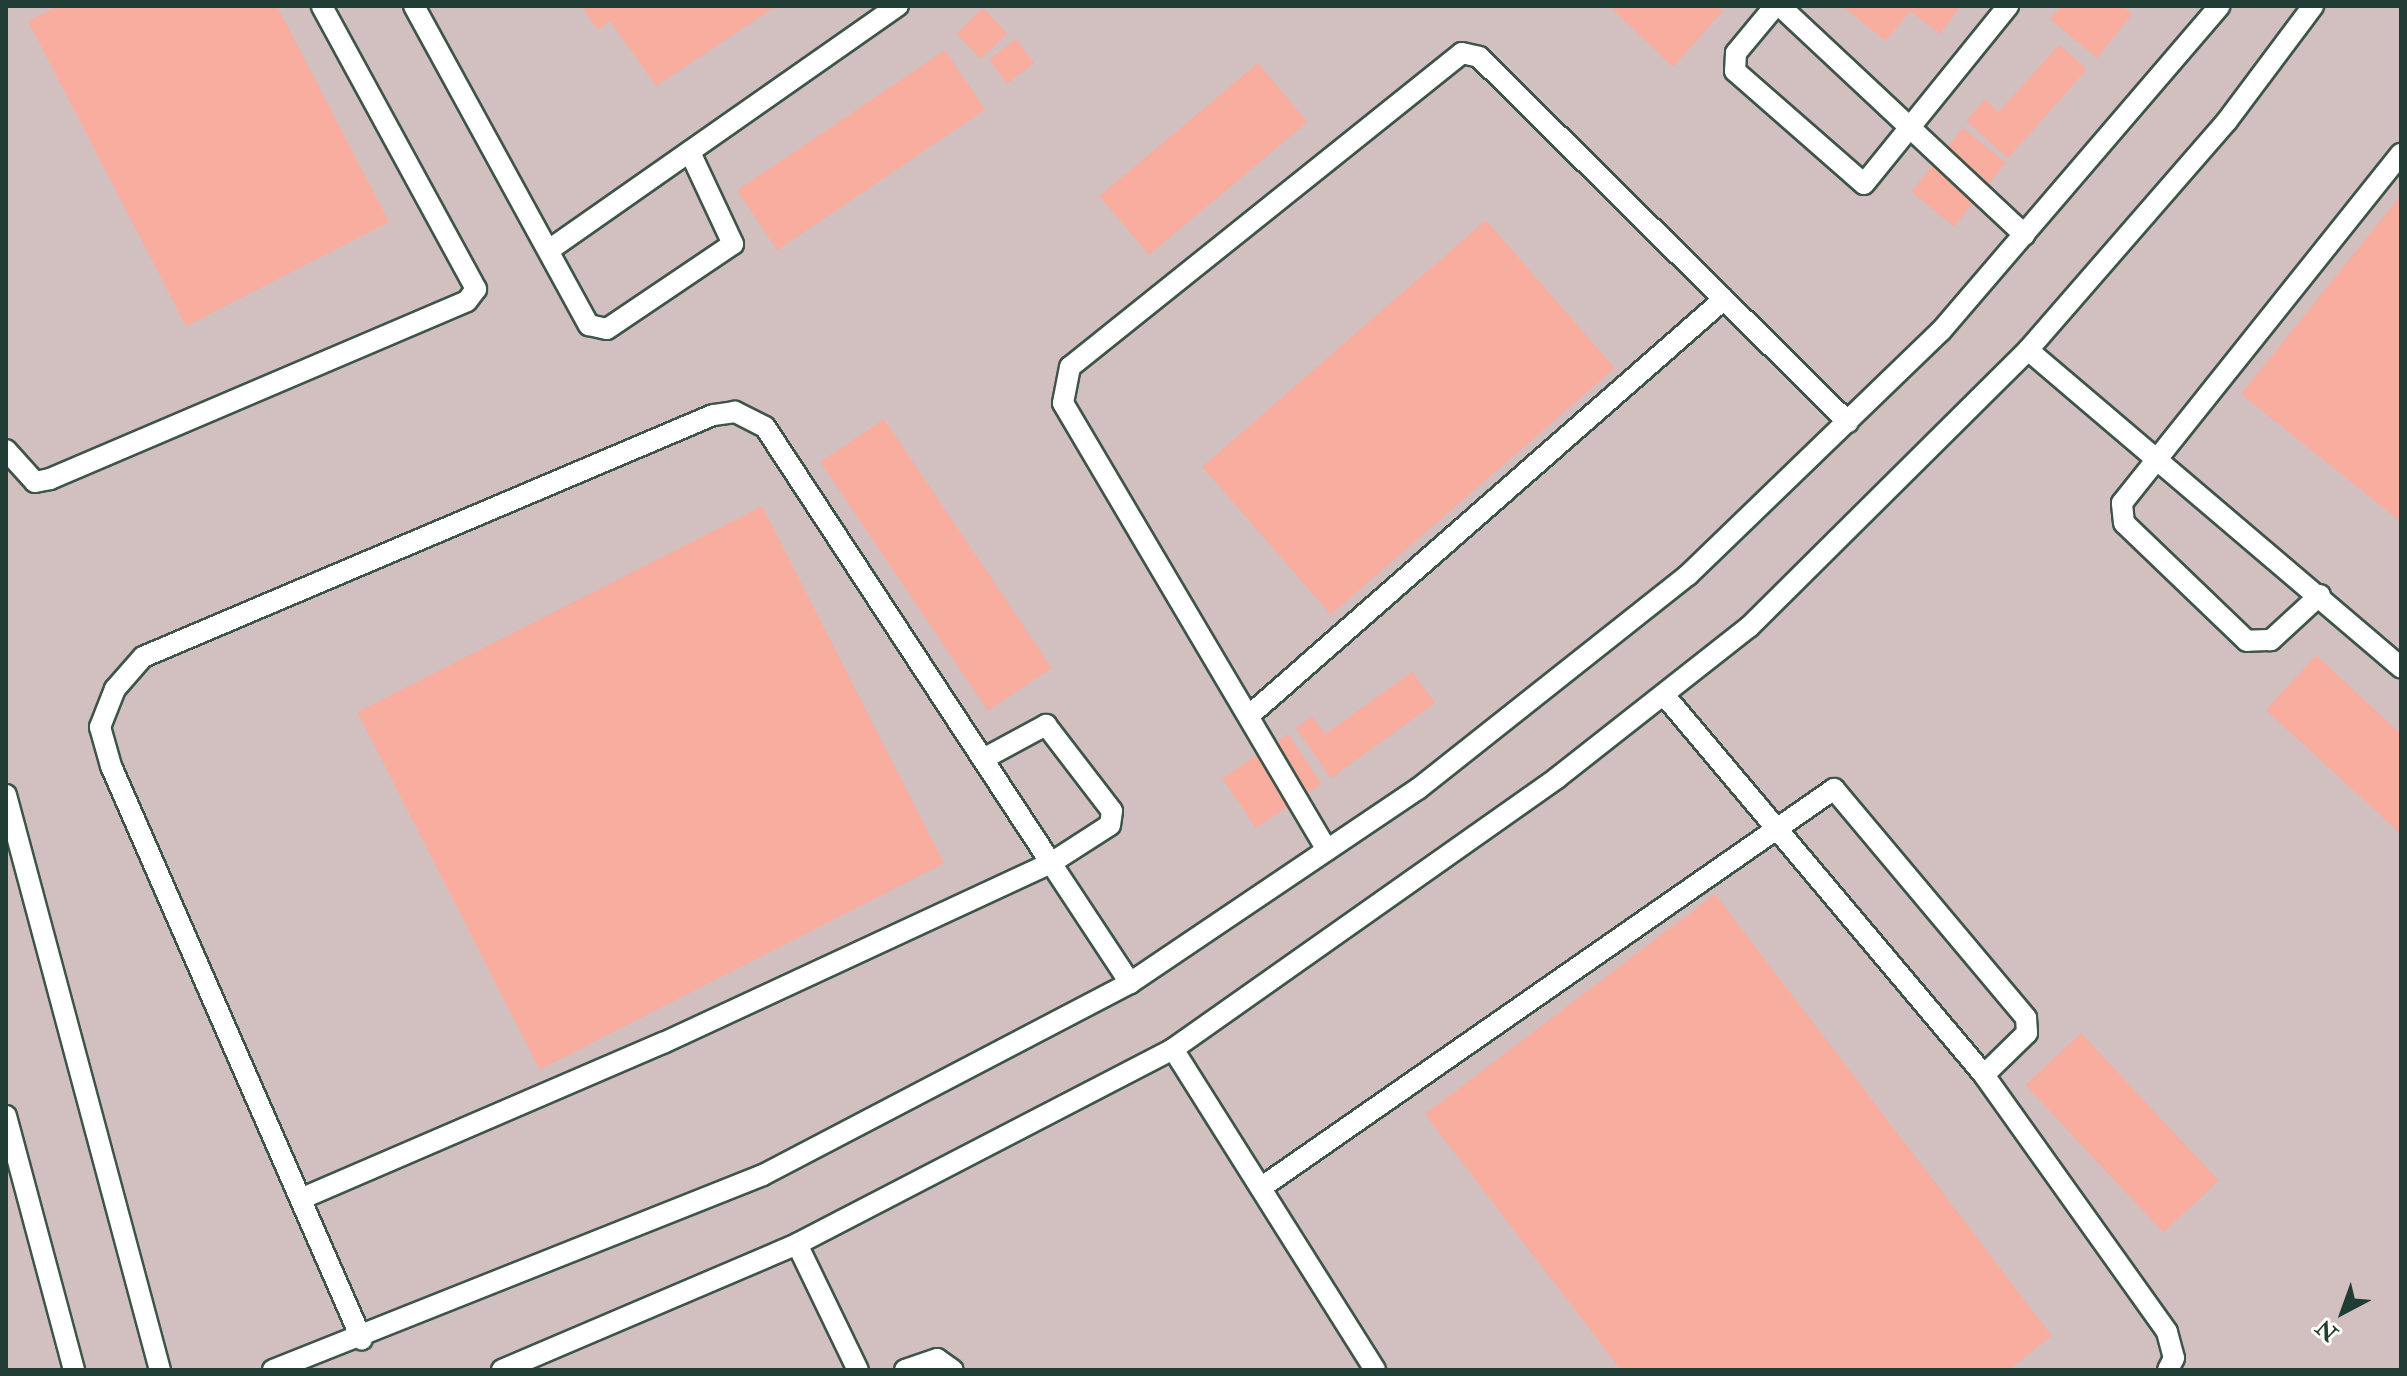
<!DOCTYPE html>
<style>
body{margin:0}
#map{position:relative;width:2407px;height:1376px;overflow:hidden;background:#ece0be;font-family:"IM FELL Double Pica",serif}
div>[style]{position:absolute}
.industrial>*{inset:0;background:#d2bfbf;transform-origin:0 0}
.building>*{inset:0;background:#f9ad9f;transform-origin:0 0}
.roads{filter:drop-shadow(2px 0 #3e5549) drop-shadow(-2px 0 #3e5549) drop-shadow(0 2px #3e5549) drop-shadow(0 -2px #3e5549)}
.lane>*{height:20px;margin:-10px;padding:0 10px;transform-origin:10px;border-radius:10px;background:#fff}
span{translate:-50% -50%;white-space:nowrap;text-align:center;line-height:1.15;-webkit-text-stroke:8px #fdfcf7;paint-order:stroke}
.frame{position:absolute;inset:0;border:8px solid #1f3d34;pointer-events:none}
.north{position:absolute;left:2303px;top:1272px;width:80px;height:80px;-webkit-text-stroke:6px #fdfcf7;paint-order:stroke;rotate:221deg;font-size:22px;font-weight:700;line-height:32px;text-align:center;color:#1f3d34}
.north::after{content:'';display:block;margin:auto;width:28px;height:36px;background:#1f3d34;clip-path:polygon(50% 0,100% 100%,50% 72%,0 100%)}
</style>
<div id="map">
<div class="industrial">
<i style="left:6px;top:6px;width:2395px;height:1364px"></i>
</div>
<div class="building">
<i style="clip-path:polygon(58px 6px,277px 6px,389px 222px,186px 326px,28px 21px)"></i>
<i style="clip-path:polygon(581px 6px,776px 6px,656px 86px,610px 21px,598px 30px)"></i>
<i style="clip-path:polygon(1609px 6px,1718px 6px,1723px 11px,1673px 67px)"></i>
<i style="clip-path:polygon(1842px 6px,1961px 6px,1940px 34px,1910px 11px,1886px 41px)"></i>
<i style="clip-path:polygon(2061px 6px,2122px 6px,2132px 14px,2097px 58px,2050px 19px)"></i>
<i style="left:983px;top:8px;width:35px;height:37px;rotate:46deg"></i>
<i style="left:1016px;top:39px;width:30px;height:34px;rotate:53deg"></i>
<i style="clip-path:polygon(2059px 45px,2087px 69px,2008px 158px,1966px 121px,1985px 99px,1998px 112px)"></i>
<i style="left:945px;top:50px;width:72px;height:251px;rotate:56deg"></i>
<i style="left:1258px;top:63px;width:77px;height:207px;rotate:50deg"></i>
<i style="left:1963px;top:128px;width:55px;height:82px;rotate:39deg"></i>
<i style="clip-path:polygon(2401px 195px,2401px 522px,2241px 394px)"></i>
<i style="left:1486px;top:220px;width:196px;height:376px;rotate:49deg"></i>
<i style="left:884px;top:419px;width:300px;height:77px;rotate:56deg"></i>
<i style="left:762px;top:506px;width:401px;height:454px;rotate:63deg"></i>
<i style="clip-path:polygon(2316px 655px,2401px 734px,2401px 834px,2266px 710px)"></i>
<i style="clip-path:polygon(1412px 672px,1435px 703px,1331px 778px,1296px 728px,1312px 716px,1325px 734px)"></i>
<i style="left:1288px;top:734px;width:60px;height:79px;rotate:56deg"></i>
<i style="clip-path:polygon(1715px 894px,2052px 1336px,2008px 1370px,1621px 1370px,1425px 1114px)"></i>
<i style="left:2081px;top:1033px;width:202px;height:76px;rotate:47deg"></i>
</div>
<div class="roads">
<div class="lane">
<i style="left:414px;top:6px;width:364px;rotate:61.3deg"></i>
<i style="left:589px;top:325px;width:18px;rotate:13deg"></i>
<i style="left:607px;top:329px;width:152px;rotate:-34deg"></i>
<i style="left:733px;top:244px;width:102px;rotate:-115.1deg"></i>
<i style="left:1775px;top:6px;width:61px;rotate:129.7deg"></i>
<i style="left:1736px;top:53px;width:18px;rotate:93deg"></i>
<i style="left:1735px;top:71px;width:171px;rotate:41.2deg"></i>
<i style="left:1864px;top:184px;width:229px;rotate:-51deg"></i>
<i style="left:1780px;top:6px;width:335px;rotate:43.1deg"></i>
<i style="left:549px;top:250px;width:426px;rotate:-35deg"></i>
<i style="left:2028px;top:350px;width:490px;rotate:40.4deg"></i>
<i style="left:6px;top:450px;width:43px;rotate:47.8deg"></i>
<i style="left:35px;top:482px;width:15px;rotate:-11deg"></i>
<i style="left:50px;top:479px;width:453px;rotate:-23.1deg"></i>
<i style="left:467px;top:301px;width:15px;rotate:-53deg"></i>
<i style="left:476px;top:289px;width:322px;rotate:-118.6deg"></i>
<i style="left:2320px;top:595px;width:67px;rotate:137.4deg"></i>
<i style="left:2271px;top:640px;width:24px;rotate:178deg"></i>
<i style="left:2247px;top:641px;width:170px;rotate:-136.2deg"></i>
<i style="left:2124px;top:523px;width:20px;rotate:-96deg"></i>
<i style="left:2122px;top:503px;width:447px;rotate:-51.4deg"></i>
<i style="left:1665px;top:696px;width:495px;rotate:49.9deg"></i>
<i style="left:1984px;top:1075px;width:315px;rotate:54.5deg"></i>
<i style="left:2167px;top:1332px;width:27px;rotate:75deg"></i>
<i style="left:2174px;top:1358px;width:13px;rotate:117deg"></i>
<i style="left:1251px;top:714px;width:629px;rotate:-41.26deg"></i>
<i style="left:983px;top:759px;width:72px;rotate:-28.4deg"></i>
<i style="left:1046px;top:725px;width:108px;rotate:52.5deg"></i>
<i style="left:1112px;top:811px;width:14px;rotate:98deg"></i>
<i style="left:1110px;top:825px;width:70px;rotate:147.2deg"></i>
<i style="left:1051px;top:863px;width:144px;rotate:56.6deg"></i>
<i style="left:6px;top:795px;width:595px;rotate:75.01deg"></i>
<i style="left:1327px;top:850px;width:519px;rotate:-120.57deg"></i>
<i style="left:1063px;top:403px;width:37px;rotate:-79deg"></i>
<i style="left:1070px;top:367px;width:502px;rotate:-38.7deg"></i>
<i style="left:1462px;top:53px;width:17px;rotate:13deg"></i>
<i style="left:1479px;top:57px;width:519px;rotate:44.69deg"></i>
<i style="left:1173px;top:1049px;width:379px;rotate:57.8deg"></i>
<i style="left:6px;top:1116px;width:263px;rotate:75deg"></i>
<i style="left:1262px;top:1187px;width:697px;rotate:-34.83deg"></i>
<i style="left:1834px;top:789px;width:299px;rotate:50deg"></i>
<i style="left:2026px;top:1018px;width:15px;rotate:86deg"></i>
<i style="left:2027px;top:1033px;width:60px;rotate:135.7deg"></i>
<i style="left:305px;top:1197px;width:390px;rotate:-23.3deg"></i>
<i style="left:663px;top:1043px;width:428px;rotate:-24.9deg"></i>
<i style="left:1051px;top:863px;width:521px;rotate:-123.26deg"></i>
<i style="left:765px;top:427px;width:34px;rotate:-153deg"></i>
<i style="left:735px;top:412px;width:22px;rotate:172deg"></i>
<i style="left:713px;top:415px;width:619px;rotate:157deg"></i>
<i style="left:143px;top:657px;width:43px;rotate:131.2deg"></i>
<i style="left:115px;top:689px;width:41px;rotate:111.5deg"></i>
<i style="left:100px;top:727px;width:41px;rotate:74.2deg"></i>
<i style="left:111px;top:766px;width:626px;rotate:66.38deg"></i>
<i style="left:797px;top:1244px;width:140px;rotate:64.2deg"></i>
<i style="left:273px;top:1370px;width:527px;rotate:-21.7deg"></i>
<i style="left:763px;top:1175px;width:414px;rotate:-27.6deg"></i>
<i style="left:1130px;top:983px;width:347px;rotate:-34deg"></i>
<i style="left:1418px;top:789px;width:345px;rotate:-38.4deg"></i>
<i style="left:1688px;top:575px;width:351px;rotate:-44deg"></i>
<i style="left:1941px;top:331px;width:428px;rotate:-49.4deg"></i>
<i style="left:502px;top:1370px;width:321px;rotate:-23.1deg"></i>
<i style="left:797px;top:1244px;width:424px;rotate:-27.4deg"></i>
<i style="left:1173px;top:1049px;width:470px;rotate:-35.2deg"></i>
<i style="left:1557px;top:778px;width:244px;rotate:-38.2deg"></i>
<i style="left:1749px;top:627px;width:393px;rotate:-44.8deg"></i>
<i style="left:2028px;top:350px;width:303px;rotate:-49deg"></i>
<i style="left:2227px;top:121px;width:144px;rotate:-53.2deg"></i>
<i style="left:905px;top:1370px;width:34px;rotate:-19deg"></i>
<i style="left:937px;top:1359px;width:19px;rotate:35deg"></i>
</div>
</div>
<div class="frame"></div>
<div class="north">N</div>
</div>
